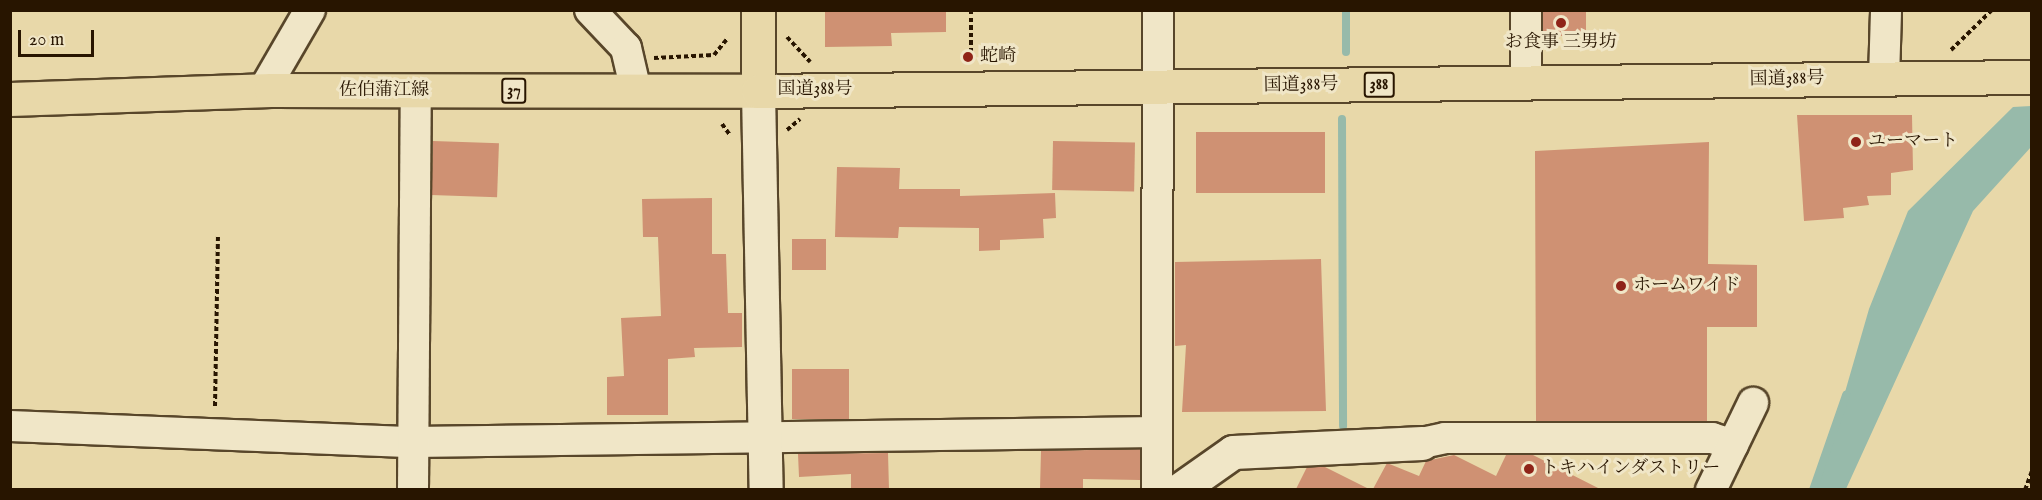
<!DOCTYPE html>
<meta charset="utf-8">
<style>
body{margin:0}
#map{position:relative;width:2042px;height:500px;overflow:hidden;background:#e8d8a9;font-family:"IM FELL English","Noto Serif JP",serif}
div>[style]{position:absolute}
.water>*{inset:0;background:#97baaa}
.stream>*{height:8px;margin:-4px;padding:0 4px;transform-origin:4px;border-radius:4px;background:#97baaa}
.building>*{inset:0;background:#cf9173;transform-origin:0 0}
.path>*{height:4px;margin-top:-2px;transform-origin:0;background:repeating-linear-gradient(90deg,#281500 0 4.5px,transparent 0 7.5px)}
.roads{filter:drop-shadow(2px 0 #58462a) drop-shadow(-2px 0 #58462a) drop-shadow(0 2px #58462a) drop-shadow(0 -2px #58462a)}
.minor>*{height:30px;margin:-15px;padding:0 15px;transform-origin:15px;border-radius:15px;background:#f0e6c7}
.tertiary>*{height:33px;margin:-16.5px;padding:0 16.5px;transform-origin:16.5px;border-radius:16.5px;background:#f0e6c7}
.primary>*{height:33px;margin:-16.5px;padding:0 16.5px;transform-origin:16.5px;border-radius:16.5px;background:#e8d8a9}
.trunk>*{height:33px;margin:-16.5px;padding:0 16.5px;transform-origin:16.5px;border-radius:16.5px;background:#e8d8a9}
.dots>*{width:16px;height:16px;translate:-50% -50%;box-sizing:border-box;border:3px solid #f0e6c7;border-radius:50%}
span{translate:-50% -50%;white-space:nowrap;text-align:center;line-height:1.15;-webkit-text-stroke:6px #f0e6c7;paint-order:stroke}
.shield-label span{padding:2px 4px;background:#f0e6c7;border:2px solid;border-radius:4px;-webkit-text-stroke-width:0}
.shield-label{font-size:16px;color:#281500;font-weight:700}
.poi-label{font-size:18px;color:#281500}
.left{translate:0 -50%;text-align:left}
.street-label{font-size:18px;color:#281500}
.frame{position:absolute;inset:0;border:12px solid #281500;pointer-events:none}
.scale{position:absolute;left:18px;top:30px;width:76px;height:27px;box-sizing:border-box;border:3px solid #281500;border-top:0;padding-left:8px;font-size:18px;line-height:21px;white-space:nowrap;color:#281500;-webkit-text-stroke:4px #f0e6c7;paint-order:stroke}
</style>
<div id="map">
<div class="water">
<i style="clip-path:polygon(2031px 106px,2031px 147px,1973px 211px,1846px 489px,1817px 489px,1869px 309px,1908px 211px,2013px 107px)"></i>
</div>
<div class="stream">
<i style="left:1346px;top:10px;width:42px;rotate:90deg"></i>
<i style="left:1342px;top:119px;width:307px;rotate:89.8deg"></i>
<i style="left:1813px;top:490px;width:101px;rotate:-70.8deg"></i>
</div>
<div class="building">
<i style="clip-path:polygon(825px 10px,946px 10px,946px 32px,891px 33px,892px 46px,825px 47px)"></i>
<i style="left:1543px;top:10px;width:43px;height:26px"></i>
<i style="clip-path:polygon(1797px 115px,1912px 115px,1913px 170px,1891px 173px,1891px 195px,1867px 196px,1869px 205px,1843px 208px,1844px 218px,1804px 221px)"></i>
<i style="left:1196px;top:132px;width:129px;height:61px"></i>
<i style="left:433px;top:141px;width:66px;height:54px;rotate:2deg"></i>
<i style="left:1053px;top:141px;width:82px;height:49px;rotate:1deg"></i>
<i style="clip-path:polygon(1709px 142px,1708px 264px,1757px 265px,1757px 327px,1707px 327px,1707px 421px,1536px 421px,1535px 151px)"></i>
<i style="clip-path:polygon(837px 167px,900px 168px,899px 189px,960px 189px,960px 196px,1055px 193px,1056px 218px,1043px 219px,1044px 238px,1000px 240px,1000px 250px,979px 251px,979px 228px,899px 227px,898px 238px,835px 237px)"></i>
<i style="clip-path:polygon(712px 198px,712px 254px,726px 254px,728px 313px,742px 313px,742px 347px,694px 348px,695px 357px,668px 359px,668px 415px,607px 415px,607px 377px,624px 376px,621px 318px,661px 316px,658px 237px,643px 237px,642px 199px)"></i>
<i style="left:792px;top:239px;width:34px;height:31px"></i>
<i style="clip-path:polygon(1321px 259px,1326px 411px,1182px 412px,1186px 345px,1175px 346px,1175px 262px)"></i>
<i style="left:849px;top:369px;width:50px;height:57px;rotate:90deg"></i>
<i style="clip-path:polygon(1140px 449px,1140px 480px,1083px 479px,1083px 489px,1040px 489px,1041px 451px)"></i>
<i style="clip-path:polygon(888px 453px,889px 489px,851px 489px,851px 474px,799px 477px,798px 454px)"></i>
<i style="clip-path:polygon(1454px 455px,1496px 476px,1506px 455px,1533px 455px,1600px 489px,1373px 489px,1387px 463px,1419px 476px,1426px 461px)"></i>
<i style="clip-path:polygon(1323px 466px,1369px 489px,1296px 489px,1307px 467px)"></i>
</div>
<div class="path">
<i style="left:971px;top:10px;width:51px;rotate:90deg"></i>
<i style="left:787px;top:37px;width:34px;rotate:47deg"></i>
<i style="left:1951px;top:50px;width:57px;rotate:-44.3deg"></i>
<i style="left:654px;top:58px;width:60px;rotate:-2.9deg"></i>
<i style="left:714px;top:55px;width:22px;rotate:-51deg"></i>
<i style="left:722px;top:124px;width:14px;rotate:54deg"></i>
<i style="left:787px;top:130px;width:17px;rotate:-40deg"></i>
<i style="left:215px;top:406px;width:172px;rotate:-89deg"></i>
<i style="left:2025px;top:490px;width:20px;rotate:-70deg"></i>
</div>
<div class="roads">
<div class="minor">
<i style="left:590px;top:10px;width:52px;rotate:46.5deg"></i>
<i style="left:626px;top:48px;width:44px;rotate:76.9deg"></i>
<i style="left:1884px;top:79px;width:69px;rotate:-88.3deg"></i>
<i style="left:1526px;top:84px;width:74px;rotate:-90deg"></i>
<i style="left:263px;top:91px;width:94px;rotate:-59.9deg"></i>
<i style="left:10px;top:426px;width:403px;rotate:2.3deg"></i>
<i style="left:413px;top:442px;width:744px;rotate:-0.77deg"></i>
<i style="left:1422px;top:443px;width:24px;rotate:-12deg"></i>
<i style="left:1445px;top:438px;width:267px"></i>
<i style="left:1712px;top:438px;width:22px;rotate:18deg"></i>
<i style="left:413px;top:490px;width:399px;rotate:-89.6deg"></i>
<i style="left:1157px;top:490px;width:480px;rotate:-89.9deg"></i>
<i style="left:1711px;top:490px;width:97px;rotate:-64.2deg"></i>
</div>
<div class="tertiary">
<i style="left:758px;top:91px;width:399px;rotate:88.9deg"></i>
<i style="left:1179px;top:490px;width:66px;rotate:-35.1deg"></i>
<i style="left:1233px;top:452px;width:189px;rotate:-2.7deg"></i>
</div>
<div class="primary">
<i style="left:10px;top:99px;width:261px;rotate:-2deg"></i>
<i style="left:271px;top:90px;width:487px;rotate:0.1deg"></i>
</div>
<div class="trunk">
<i style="left:758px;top:10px;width:81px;rotate:90deg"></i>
<i style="left:758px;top:91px;width:1274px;rotate:-0.63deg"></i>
</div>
</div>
<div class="dots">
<i style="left:1561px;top:23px;background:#8f2418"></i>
<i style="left:968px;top:57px;background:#8f2418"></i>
<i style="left:1856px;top:142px;background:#8f2418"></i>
<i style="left:1621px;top:286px;background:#8f2418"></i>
<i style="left:1529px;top:469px;background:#8f2418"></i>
</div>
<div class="shield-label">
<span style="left:1379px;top:85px">388</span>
<span style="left:514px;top:91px">37</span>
</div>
<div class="poi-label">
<span style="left:1561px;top:43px">お食事 三男坊</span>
<span class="left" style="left:980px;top:57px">蛇崎</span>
<span class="left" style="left:1868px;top:142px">ユーマート</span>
<span class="left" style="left:1633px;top:286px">ホームワイド</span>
<span class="left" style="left:1541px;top:469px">トキハインダストリー</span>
</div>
<div class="street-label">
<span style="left:1787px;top:80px;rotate:-1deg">国道388号</span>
<span style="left:1301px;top:86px;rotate:-1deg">国道388号</span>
<span style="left:815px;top:90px">国道388号</span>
<span style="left:384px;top:91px">佐伯蒲江線</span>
</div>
<div class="frame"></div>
<div class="scale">20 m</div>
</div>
